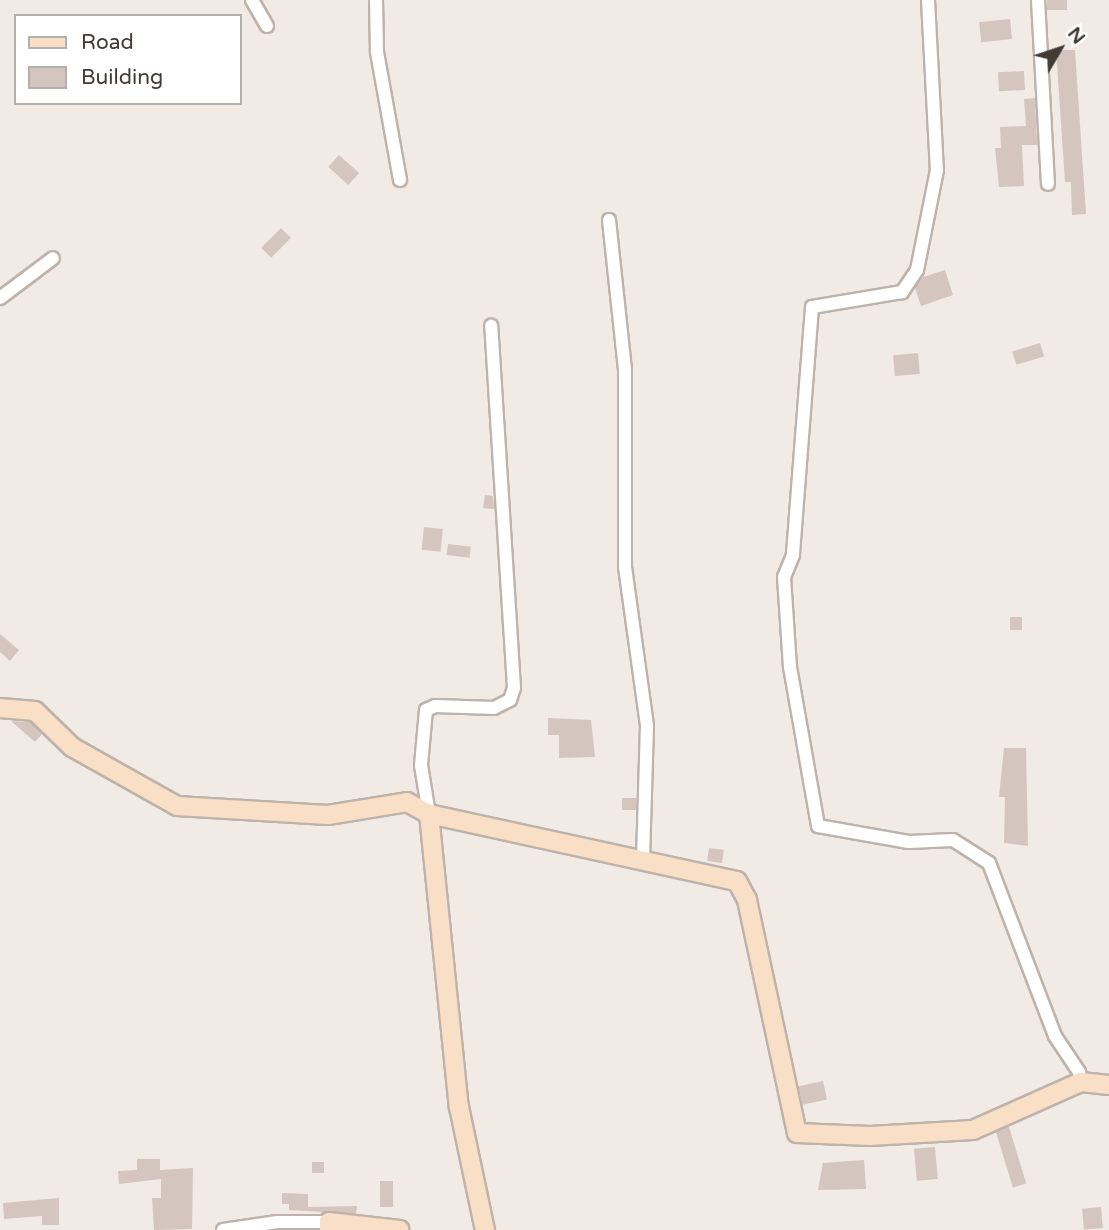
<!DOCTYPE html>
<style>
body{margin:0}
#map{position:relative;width:1109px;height:1230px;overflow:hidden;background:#f1eae5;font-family:"Varela Round",sans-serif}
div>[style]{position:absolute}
.building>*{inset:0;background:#d4c6be;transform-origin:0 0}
.roads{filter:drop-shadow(2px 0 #beb3ab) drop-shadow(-2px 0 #beb3ab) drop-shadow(0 2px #beb3ab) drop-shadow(0 -2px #beb3ab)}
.street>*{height:12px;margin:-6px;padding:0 6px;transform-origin:6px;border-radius:6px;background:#fff}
.secondary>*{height:18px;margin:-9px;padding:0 9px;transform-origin:9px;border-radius:9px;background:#f9dfc6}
span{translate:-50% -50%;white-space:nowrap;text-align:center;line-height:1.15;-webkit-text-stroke:5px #fff;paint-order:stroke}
.legend{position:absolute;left:14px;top:14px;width:228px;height:91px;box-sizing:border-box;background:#fff;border:2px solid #b3b0ae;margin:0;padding:9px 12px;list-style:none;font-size:21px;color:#423a35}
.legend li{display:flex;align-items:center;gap:14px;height:35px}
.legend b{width:35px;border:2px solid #b3b0ae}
.north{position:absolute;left:1025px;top:14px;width:70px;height:70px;-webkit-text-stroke:5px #fff;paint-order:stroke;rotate:51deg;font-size:19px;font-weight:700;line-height:28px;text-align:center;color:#423a35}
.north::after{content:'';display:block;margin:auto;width:24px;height:32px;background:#423a35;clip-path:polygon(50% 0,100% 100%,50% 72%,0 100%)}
</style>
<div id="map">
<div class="building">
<i style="left:1047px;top:0;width:20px;height:10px"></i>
<i style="left:1010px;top:19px;width:20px;height:31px;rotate:84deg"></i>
<i style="clip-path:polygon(1056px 50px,1075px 50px,1086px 214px,1072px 215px,1071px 182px,1065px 182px)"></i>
<i style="left:1024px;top:71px;width:19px;height:26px;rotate:87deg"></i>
<i style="clip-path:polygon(1035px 98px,1037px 145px,1022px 145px,1024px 186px,999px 187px,995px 148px,1001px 148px,1000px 127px,1026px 126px,1024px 99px)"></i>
<i style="left:339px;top:155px;width:27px;height:16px;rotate:42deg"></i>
<i style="left:281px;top:228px;width:14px;height:28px;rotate:45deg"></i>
<i style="clip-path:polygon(945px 270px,953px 295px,921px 306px,915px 288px,923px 277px)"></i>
<i style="left:1040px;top:343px;width:14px;height:29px;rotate:73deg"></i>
<i style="left:918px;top:353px;width:21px;height:25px;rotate:85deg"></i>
<i style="clip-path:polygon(485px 495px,493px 496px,494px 509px,483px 508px)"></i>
<i style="left:424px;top:527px;width:19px;height:23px;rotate:6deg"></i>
<i style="left:448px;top:544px;width:23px;height:11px;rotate:7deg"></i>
<i style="left:1010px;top:617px;width:12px;height:13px"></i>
<i style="clip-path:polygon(0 634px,19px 650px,10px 661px,0 652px)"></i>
<i style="clip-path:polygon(548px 718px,591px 720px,595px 757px,559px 758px,559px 735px,548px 735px)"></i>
<i style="clip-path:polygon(11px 721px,30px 722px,42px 734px,35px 742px)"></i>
<i style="clip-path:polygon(1004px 748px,1026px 748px,1028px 846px,1004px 843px,1005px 797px,999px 797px)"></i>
<i style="left:622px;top:798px;width:14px;height:12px"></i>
<i style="left:709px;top:848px;width:15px;height:13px;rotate:8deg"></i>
<i style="left:823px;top:1081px;width:19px;height:25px;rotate:78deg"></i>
<i style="left:1009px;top:1127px;width:59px;height:14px;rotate:73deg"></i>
<i style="left:935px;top:1147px;width:32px;height:21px;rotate:85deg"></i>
<i style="clip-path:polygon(137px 1159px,160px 1159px,160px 1170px,193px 1168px,192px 1229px,154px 1230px,152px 1198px,161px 1198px,161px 1179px,119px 1184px,118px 1171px,137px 1170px)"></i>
<i style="clip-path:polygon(864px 1160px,866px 1189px,818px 1190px,823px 1163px)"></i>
<i style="left:312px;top:1162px;width:12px;height:11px"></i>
<i style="left:380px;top:1181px;width:13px;height:26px"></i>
<i style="clip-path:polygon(282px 1193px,308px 1194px,308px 1207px,357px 1206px,356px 1214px,289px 1210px,289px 1204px,282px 1204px)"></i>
<i style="clip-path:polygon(59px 1198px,59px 1225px,42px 1225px,42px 1216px,4px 1219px,3px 1203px)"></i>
<i style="left:1101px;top:1207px;width:21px;height:19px;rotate:85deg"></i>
</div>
<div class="roads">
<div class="street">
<i style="left:252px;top:0;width:30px;rotate:60deg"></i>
<i style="left:376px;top:0;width:52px;rotate:88.9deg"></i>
<i style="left:377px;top:52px;width:130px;rotate:79.8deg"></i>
<i style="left:928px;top:0;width:170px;rotate:87deg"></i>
<i style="left:937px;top:170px;width:102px;rotate:101.3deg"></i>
<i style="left:917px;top:270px;width:27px;rotate:124deg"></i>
<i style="left:902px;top:292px;width:91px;rotate:170.5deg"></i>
<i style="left:812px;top:307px;width:249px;rotate:94.4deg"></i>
<i style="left:793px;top:555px;width:24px;rotate:112deg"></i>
<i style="left:784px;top:577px;width:90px;rotate:86.2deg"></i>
<i style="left:790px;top:667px;width:161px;rotate:80deg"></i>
<i style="left:818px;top:826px;width:92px;rotate:10deg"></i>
<i style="left:909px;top:842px;width:44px;rotate:-2.6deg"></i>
<i style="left:953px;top:840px;width:43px;rotate:32.6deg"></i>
<i style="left:989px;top:863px;width:185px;rotate:69.1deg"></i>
<i style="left:1055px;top:1036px;width:43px;rotate:56.3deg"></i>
<i style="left:1079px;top:1072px;width:10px;rotate:79deg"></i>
<i style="left:1038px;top:0;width:184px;rotate:86.9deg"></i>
<i style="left:609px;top:220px;width:150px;rotate:83.9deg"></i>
<i style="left:625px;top:369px;width:198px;rotate:90deg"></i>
<i style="left:625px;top:567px;width:160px;rotate:82.1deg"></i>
<i style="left:647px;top:725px;width:134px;rotate:91.7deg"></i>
<i style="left:0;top:298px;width:66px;rotate:-37deg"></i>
<i style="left:429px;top:814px;width:50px;rotate:-99.3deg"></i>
<i style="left:421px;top:765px;width:55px;rotate:-84.8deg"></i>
<i style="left:426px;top:710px;width:10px;rotate:-24deg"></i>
<i style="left:435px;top:706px;width:59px;rotate:1.9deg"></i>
<i style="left:494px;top:708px;width:18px;rotate:-27deg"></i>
<i style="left:510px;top:700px;width:13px;rotate:-72deg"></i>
<i style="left:514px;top:688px;width:363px;rotate:-93.6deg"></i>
<i style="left:223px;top:1230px;width:55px;rotate:-8.4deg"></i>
<i style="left:277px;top:1222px;width:52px"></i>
</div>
<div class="secondary">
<i style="left:0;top:708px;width:35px;rotate:5deg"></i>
<i style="left:35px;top:711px;width:52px;rotate:44.2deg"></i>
<i style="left:72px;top:747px;width:120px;rotate:29.3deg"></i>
<i style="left:177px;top:806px;width:151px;rotate:3.4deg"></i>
<i style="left:328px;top:815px;width:80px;rotate:-9.3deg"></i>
<i style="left:407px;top:802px;width:25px;rotate:29deg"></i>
<i style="left:429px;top:814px;width:315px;rotate:12.3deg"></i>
<i style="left:737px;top:881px;width:21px;rotate:62deg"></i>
<i style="left:747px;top:900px;width:238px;rotate:77.9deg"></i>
<i style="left:797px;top:1133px;width:73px;rotate:2.4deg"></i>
<i style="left:870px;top:1136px;width:103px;rotate:-3.3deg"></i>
<i style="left:973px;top:1130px;width:118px;rotate:-24deg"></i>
<i style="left:1081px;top:1082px;width:28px;rotate:6deg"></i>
<i style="left:429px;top:814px;width:295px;rotate:84.2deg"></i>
<i style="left:459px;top:1107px;width:126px;rotate:78.1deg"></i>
<i style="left:329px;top:1230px;width:8px;rotate:-90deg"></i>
<i style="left:329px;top:1222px;width:71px;rotate:6.4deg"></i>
</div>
</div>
<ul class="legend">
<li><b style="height:9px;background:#f9dfc6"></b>Road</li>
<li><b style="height:19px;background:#d4c6be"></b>Building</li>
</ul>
<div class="north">N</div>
</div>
